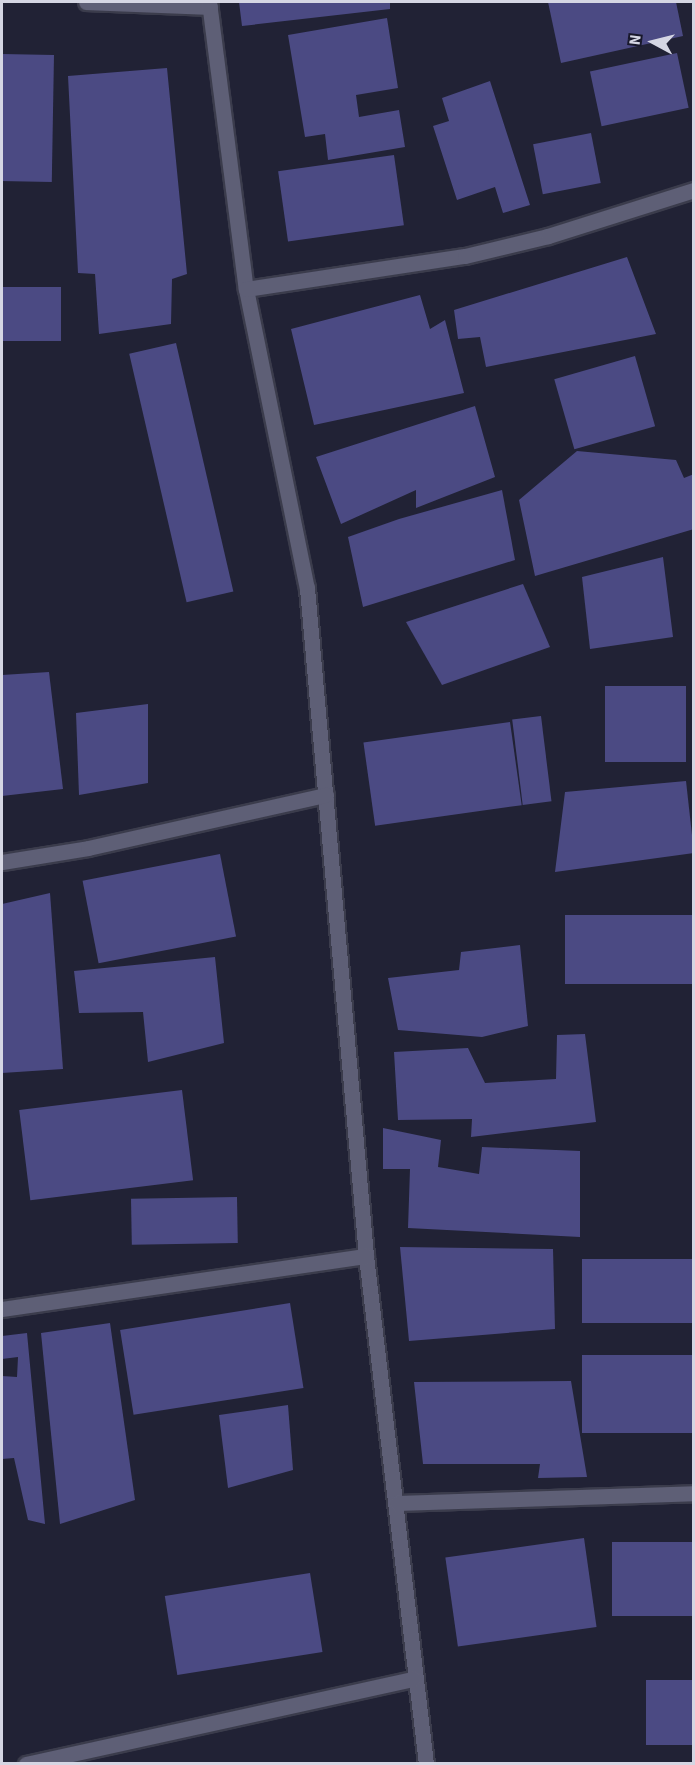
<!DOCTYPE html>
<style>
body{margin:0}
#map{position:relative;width:695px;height:1765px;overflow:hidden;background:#212235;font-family:"Source Sans 3",sans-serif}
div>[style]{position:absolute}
.building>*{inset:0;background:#4b4a83;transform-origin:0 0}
.roads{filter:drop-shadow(2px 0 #3b3c4c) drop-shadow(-2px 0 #3b3c4c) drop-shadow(0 2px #3b3c4c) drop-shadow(0 -2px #3b3c4c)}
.minor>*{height:15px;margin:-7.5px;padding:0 7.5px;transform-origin:7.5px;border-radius:7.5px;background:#5e5f76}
span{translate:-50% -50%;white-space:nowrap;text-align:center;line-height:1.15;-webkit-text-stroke:4.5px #18182b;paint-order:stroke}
.frame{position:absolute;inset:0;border:3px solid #d5d6e3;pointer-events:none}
.north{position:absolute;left:623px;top:12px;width:60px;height:60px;-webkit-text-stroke:4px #18182b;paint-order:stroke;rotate:277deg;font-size:16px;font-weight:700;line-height:24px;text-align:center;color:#d5d6e3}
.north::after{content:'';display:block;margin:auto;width:21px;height:27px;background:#d5d6e3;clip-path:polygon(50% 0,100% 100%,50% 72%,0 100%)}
</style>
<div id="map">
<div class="building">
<i style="clip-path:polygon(239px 2px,390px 2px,390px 9px,242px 26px)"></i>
<i style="clip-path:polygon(548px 2px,676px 2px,683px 36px,561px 63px)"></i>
<i style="clip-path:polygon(387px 18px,398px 88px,356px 95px,359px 117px,399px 110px,405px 147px,328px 160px,325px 134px,305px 137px,288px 35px)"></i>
<i style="left:677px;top:53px;width:56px;height:89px;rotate:78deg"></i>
<i style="left:2px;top:54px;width:52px;height:127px;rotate:1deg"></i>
<i style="clip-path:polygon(167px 68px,187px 274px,172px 279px,171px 324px,99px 334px,95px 274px,78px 273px,68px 76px)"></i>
<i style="clip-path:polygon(490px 81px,530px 205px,503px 213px,495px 187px,457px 200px,433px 126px,449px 121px,442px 98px)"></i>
<i style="left:591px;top:133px;width:51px;height:59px;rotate:79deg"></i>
<i style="left:394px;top:155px;width:71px;height:117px;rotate:82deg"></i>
<i style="clip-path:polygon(627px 257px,656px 334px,486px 367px,480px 337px,458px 339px,454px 310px)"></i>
<i style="left:2px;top:287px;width:59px;height:54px"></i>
<i style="clip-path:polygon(420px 295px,430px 329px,445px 320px,464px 393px,314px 425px,291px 329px)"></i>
<i style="left:176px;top:343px;width:255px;height:48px;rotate:77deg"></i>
<i style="left:635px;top:356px;width:73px;height:84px;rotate:74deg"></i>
<i style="clip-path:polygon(475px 406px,495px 477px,416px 508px,416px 490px,341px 524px,316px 457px)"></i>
<i style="clip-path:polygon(577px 451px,676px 460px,684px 478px,694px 474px,694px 529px,535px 576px,519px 500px)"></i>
<i style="clip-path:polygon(502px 490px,515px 560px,363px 607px,348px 537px,399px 519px)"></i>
<i style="clip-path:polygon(663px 557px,673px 637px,590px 649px,582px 577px)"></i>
<i style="clip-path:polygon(523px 584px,550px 647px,442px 685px,406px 622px)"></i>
<i style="clip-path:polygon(49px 672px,63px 789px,2px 796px,2px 675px)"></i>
<i style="left:686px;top:686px;width:76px;height:81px;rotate:90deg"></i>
<i style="clip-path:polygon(148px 704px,148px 783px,79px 795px,76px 713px)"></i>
<i style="left:541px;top:716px;width:86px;height:29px;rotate:83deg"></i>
<i style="left:510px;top:722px;width:84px;height:148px;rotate:82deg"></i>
<i style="clip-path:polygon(686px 781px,694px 853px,555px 872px,565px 792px)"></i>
<i style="left:220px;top:854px;width:84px;height:140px;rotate:79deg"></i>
<i style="clip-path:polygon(50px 893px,63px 1069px,2px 1073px,2px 904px)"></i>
<i style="left:694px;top:915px;width:69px;height:129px;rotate:90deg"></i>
<i style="clip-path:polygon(520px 945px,528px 1026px,482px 1037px,398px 1030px,388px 978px,459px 970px,461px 952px)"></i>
<i style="clip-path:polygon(215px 957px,224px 1043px,148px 1062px,143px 1012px,79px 1013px,74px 971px)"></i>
<i style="clip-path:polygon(585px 1034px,596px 1122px,471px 1137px,472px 1119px,398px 1120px,394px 1052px,468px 1048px,485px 1083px,556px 1079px,557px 1035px)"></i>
<i style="left:182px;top:1090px;width:91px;height:164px;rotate:83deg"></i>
<i style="clip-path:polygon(383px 1128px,441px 1140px,438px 1167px,479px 1174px,482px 1147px,580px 1151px,580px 1237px,408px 1228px,410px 1169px,383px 1169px)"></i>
<i style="left:237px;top:1197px;width:46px;height:106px;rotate:89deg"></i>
<i style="clip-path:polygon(400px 1247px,553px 1249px,555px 1329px,409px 1341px)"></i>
<i style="left:694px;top:1259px;width:64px;height:112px;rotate:90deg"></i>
<i style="left:290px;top:1303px;width:86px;height:172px;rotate:81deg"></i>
<i style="clip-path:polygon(110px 1323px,135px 1500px,60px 1524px,41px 1333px)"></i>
<i style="clip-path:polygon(27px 1333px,45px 1524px,28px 1520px,14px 1458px,2px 1459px,2px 1376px,17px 1377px,18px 1357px,2px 1359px,2px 1336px)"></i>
<i style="left:694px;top:1355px;width:78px;height:112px;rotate:90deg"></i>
<i style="clip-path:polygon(571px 1381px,587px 1477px,538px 1478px,540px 1464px,423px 1464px,414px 1382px)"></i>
<i style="clip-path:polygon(288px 1405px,293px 1470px,228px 1488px,219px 1415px)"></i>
<i style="left:584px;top:1538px;width:90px;height:140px;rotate:82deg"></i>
<i style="left:694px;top:1542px;width:74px;height:82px;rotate:90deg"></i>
<i style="left:310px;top:1573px;width:80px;height:147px;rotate:81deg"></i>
<i style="left:694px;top:1680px;width:65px;height:48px;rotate:90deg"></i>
</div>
<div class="roads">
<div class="minor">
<i style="left:86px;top:2px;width:124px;rotate:2.3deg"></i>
<i style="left:209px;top:2px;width:289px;rotate:82.7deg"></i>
<i style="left:246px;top:289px;width:305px;rotate:78.5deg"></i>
<i style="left:307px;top:588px;width:671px;rotate:84.95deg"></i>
<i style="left:366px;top:1256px;width:512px;rotate:83.26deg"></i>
<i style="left:246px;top:289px;width:221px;rotate:-8.6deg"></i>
<i style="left:465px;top:256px;width:85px;rotate:-13.5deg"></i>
<i style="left:548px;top:236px;width:153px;rotate:-17.5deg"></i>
<i style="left:2px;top:862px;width:87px;rotate:-9.2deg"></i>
<i style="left:88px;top:848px;width:244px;rotate:-12.6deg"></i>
<i style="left:2px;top:1309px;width:368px;rotate:-8.3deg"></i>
<i style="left:397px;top:1503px;width:297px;rotate:-1.9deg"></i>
<i style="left:26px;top:1764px;width:397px;rotate:-12.4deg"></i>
</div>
</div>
<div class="frame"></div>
<div class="north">N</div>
</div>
